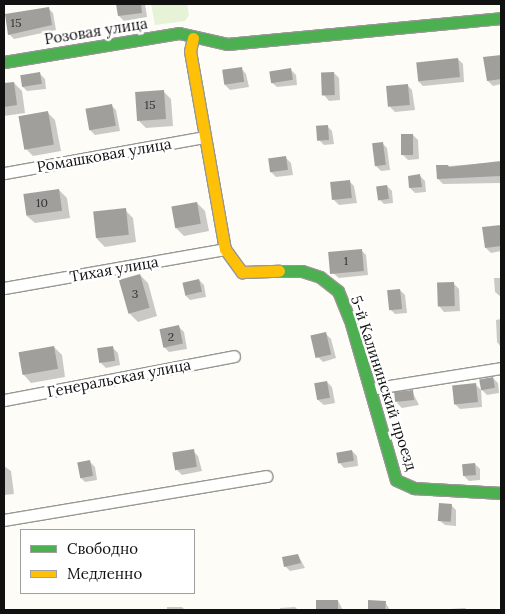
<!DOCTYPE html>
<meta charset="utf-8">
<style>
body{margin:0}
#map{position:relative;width:505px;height:614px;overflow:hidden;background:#fdfcf7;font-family:Lora,serif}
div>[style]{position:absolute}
.green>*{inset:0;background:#e7f3d7}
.shadow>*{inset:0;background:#0003}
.building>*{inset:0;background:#a19f9c;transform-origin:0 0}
.roads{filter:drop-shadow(1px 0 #979795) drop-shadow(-1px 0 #979795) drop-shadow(0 1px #979795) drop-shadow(0 -1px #979795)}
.street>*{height:11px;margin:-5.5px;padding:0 5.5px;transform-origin:5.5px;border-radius:5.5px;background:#fffffe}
.fast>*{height:11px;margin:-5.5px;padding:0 5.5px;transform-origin:5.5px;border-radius:5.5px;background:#4caf50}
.slow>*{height:11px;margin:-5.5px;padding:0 5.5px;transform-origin:5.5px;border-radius:5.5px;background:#ffc107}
span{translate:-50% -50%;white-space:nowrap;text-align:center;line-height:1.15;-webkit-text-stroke:5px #fff;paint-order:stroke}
.number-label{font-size:12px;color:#353434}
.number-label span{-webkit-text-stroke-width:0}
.street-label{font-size:15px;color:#111}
.frame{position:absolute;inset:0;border:5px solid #111;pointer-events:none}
.legend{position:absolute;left:20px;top:529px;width:175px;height:65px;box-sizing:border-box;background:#fff;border:1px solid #a0a0a0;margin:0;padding:6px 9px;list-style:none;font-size:15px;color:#111}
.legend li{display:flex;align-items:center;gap:10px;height:25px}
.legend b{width:25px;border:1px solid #a0a0a0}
</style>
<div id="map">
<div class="green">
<i style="clip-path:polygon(151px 4px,187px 4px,189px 15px,185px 21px,155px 25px)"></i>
</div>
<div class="shadow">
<i style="clip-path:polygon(117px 4px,145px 4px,147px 17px,124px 21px,119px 16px)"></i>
<i style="clip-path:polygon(48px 8px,53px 13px,56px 30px,14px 39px,9px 34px)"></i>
<i style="clip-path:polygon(501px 56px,501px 84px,493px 86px,488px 81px,484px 58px)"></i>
<i style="clip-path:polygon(458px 59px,463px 64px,464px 82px,423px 86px,418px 81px)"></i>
<i style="clip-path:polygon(241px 68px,246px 74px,249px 87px,230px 90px,225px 85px)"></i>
<i style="clip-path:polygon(291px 70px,296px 75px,297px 85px,277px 87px,271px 82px)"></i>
<i style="clip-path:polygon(334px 73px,339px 78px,340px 100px,329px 101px,324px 95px)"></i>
<i style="clip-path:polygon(40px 74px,45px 79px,46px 89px,27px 91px,22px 86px)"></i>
<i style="clip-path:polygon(14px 83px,22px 91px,25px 113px,4px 116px,4px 84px)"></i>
<i style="clip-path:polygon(407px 85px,412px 90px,415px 110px,395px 112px,390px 107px)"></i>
<i style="clip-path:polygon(163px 91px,171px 99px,173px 126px,146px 128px,138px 120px)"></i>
<i style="clip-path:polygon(111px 105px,116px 110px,120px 131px,95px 135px,90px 130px)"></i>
<i style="clip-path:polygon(47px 112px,55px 120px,61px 151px,33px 156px,25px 148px)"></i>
<i style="clip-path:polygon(327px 126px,332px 131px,334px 144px,324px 145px,319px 140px)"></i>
<i style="clip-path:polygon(413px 135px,418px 140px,419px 159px,408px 160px,403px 155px)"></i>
<i style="clip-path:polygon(382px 143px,387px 148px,390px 170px,381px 171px,376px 166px)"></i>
<i style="clip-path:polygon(286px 158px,291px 163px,293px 175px,276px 177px,271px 172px)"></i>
<i style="clip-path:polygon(500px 162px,501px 183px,443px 184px,438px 179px,437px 167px)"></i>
<i style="clip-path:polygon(420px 176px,425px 181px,426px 192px,415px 193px,410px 188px)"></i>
<i style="clip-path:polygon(349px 181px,354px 186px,357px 203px,339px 205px,334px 200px)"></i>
<i style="clip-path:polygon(387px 186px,392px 191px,393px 203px,384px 204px,379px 199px)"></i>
<i style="clip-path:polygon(59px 190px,67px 198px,70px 218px,35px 223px,27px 216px)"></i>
<i style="clip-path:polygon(197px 203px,205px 211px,209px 231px,184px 236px,176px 228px)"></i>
<i style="clip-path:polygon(125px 210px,133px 218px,136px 242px,105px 247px,97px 239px)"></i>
<i style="clip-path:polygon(501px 226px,501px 251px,491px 253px,486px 248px,484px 228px)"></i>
<i style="clip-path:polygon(361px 250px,366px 255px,368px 275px,339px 278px,333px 273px,329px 253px)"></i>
<i style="clip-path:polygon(140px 275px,148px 283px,157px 316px,138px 322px,130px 314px,120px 281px)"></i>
<i style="clip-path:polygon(494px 278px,501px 278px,501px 297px,495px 292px)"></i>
<i style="clip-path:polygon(199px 280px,204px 285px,206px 297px,190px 300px,185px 295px)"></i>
<i style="clip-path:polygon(454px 284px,459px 289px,460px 311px,444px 312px,439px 306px)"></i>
<i style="clip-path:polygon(400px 290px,405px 295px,407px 313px,395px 314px,390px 309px)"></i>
<i style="clip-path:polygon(501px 319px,501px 347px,497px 342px,496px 320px)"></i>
<i style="clip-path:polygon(179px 327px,184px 332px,187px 349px,169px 352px,164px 347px)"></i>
<i style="clip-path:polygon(326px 334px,331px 339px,336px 358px,323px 362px,318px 357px)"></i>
<i style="clip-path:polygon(54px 347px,62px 355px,65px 377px,31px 383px,24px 375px,20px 353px)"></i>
<i style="clip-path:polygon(113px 348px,118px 353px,120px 365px,106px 368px,101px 363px)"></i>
<i style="clip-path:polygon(493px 378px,498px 383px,499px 393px,487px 395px,482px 390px)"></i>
<i style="clip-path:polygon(327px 382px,332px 387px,335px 403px,324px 405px,318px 400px)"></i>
<i style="clip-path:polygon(476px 385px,481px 390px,482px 407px,460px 409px,455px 404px)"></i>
<i style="clip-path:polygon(412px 391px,419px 405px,402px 408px,397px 403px)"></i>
<i style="clip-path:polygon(193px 451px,198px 456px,202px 471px,182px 475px,177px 470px)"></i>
<i style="clip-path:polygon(352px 451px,357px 456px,358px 466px,344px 468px,339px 462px)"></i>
<i style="clip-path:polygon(90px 462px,95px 467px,97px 480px,85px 482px,80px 477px)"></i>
<i style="clip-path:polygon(475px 464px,480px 469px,480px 480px,469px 481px,464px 476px)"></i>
<i style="clip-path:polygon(4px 466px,11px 471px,14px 494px,4px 495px)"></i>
<i style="clip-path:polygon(451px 505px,456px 510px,456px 526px,445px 525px,439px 520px)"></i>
<i style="clip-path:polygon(298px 555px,305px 568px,290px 571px,285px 566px)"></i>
<i style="clip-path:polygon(317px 601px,338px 601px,343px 610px,317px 610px)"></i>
<i style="clip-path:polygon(369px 602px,385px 602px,390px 610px,369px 610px)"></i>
<i style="clip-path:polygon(167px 607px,182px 607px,185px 610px,167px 610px)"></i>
<i style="clip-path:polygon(295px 607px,298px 610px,280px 610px,280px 608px)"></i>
<i style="clip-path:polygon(465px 608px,467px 610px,450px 610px,450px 609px)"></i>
</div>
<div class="building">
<i style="clip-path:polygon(116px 4px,141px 4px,142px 13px,118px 16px)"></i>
<i style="clip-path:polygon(49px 7px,52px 25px,8px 35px,5px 14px)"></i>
<i style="clip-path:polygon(501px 55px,501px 79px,487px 81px,483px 57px)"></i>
<i style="left:458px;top:58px;width:19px;height:42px;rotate:84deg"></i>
<i style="left:242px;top:67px;width:15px;height:20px;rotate:82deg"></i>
<i style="left:291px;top:68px;width:12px;height:22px;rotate:81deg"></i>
<i style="left:40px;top:72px;width:12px;height:20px;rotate:81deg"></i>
<i style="left:334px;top:72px;width:23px;height:13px;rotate:88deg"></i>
<i style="clip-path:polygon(14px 82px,17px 105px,4px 107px,4px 83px)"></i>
<i style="left:408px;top:84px;width:21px;height:22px;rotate:85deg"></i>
<i style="left:164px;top:90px;width:29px;height:29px;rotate:86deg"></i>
<i style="left:112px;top:104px;width:22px;height:27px;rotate:80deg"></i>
<i style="left:48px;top:111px;width:34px;height:30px;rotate:80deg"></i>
<i style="left:328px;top:125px;width:15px;height:12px;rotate:86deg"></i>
<i style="left:401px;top:134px;width:12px;height:21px"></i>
<i style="left:383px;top:142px;width:23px;height:11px;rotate:83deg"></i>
<i style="left:286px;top:156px;width:14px;height:18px;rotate:82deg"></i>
<i style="clip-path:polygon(501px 161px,501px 176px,437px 179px,436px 165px,448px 165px,449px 167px)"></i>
<i style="clip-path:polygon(420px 174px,422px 187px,409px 188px,408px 176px)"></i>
<i style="left:350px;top:180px;width:18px;height:20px;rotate:84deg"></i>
<i style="left:387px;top:185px;width:14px;height:11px;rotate:82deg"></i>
<i style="left:59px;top:189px;width:22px;height:36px;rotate:82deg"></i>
<i style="left:197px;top:202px;width:22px;height:26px;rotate:80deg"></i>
<i style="left:126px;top:208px;width:27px;height:33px;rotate:84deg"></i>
<i style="clip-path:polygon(501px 225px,501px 246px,485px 248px,482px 227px)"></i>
<i style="left:362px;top:249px;width:22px;height:34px;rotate:85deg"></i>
<i style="left:140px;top:274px;width:35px;height:22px;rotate:74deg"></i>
<i style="left:199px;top:279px;width:13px;height:17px;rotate:77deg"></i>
<i style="left:454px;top:282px;width:24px;height:17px;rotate:88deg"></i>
<i style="left:400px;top:289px;width:20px;height:13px;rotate:84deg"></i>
<i style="left:179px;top:325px;width:19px;height:20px;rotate:78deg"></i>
<i style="left:326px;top:332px;width:23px;height:16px;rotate:77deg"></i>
<i style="left:54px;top:346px;width:23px;height:36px;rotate:80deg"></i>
<i style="left:113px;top:346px;width:15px;height:16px;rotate:82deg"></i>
<i style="left:493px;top:377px;width:11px;height:14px;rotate:80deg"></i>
<i style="left:327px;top:381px;width:17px;height:13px;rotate:80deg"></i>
<i style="left:476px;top:383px;width:19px;height:24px;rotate:84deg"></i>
<i style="left:413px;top:390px;width:10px;height:19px;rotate:84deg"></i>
<i style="left:194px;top:449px;width:18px;height:22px;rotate:81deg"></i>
<i style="left:352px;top:450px;width:11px;height:16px;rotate:80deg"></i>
<i style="left:90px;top:460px;width:16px;height:13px;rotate:79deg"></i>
<i style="left:475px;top:463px;width:12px;height:13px;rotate:85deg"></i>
<i style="left:439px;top:503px;width:13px;height:18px;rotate:4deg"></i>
<i style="clip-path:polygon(298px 554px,301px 563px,284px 567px,282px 557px)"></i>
<i style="left:316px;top:600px;width:22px;height:10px"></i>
<i style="clip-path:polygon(368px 600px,386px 601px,385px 610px,368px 610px)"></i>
</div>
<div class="roads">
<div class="street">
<i style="left:4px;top:173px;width:203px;rotate:-10.2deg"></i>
<i style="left:4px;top:288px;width:224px;rotate:-10deg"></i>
<i style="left:370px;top:389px;width:133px;rotate:-9.1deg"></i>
<i style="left:4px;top:400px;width:234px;rotate:-10.8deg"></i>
<i style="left:4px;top:520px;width:266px;rotate:-9.5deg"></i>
</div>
<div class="fast">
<i style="left:4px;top:62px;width:177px;rotate:-9.4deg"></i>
<i style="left:179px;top:33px;width:49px;rotate:12.9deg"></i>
<i style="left:227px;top:44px;width:275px;rotate:-5.4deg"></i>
<i style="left:279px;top:271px;width:23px"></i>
<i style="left:302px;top:271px;width:19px;rotate:18deg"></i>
<i style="left:320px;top:277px;width:23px;rotate:38deg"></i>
<i style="left:338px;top:291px;width:31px;rotate:68deg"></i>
<i style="left:350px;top:320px;width:166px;rotate:74deg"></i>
<i style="left:396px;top:480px;width:20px;rotate:24deg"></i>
<i style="left:414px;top:488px;width:87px;rotate:3.3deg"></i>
</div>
<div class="slow">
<i style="left:193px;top:38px;width:13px;rotate:103deg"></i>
<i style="left:190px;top:51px;width:201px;rotate:80deg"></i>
<i style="left:225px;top:249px;width:29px;rotate:54deg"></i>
<i style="left:242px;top:272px;width:37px;rotate:-2deg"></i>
</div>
</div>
<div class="number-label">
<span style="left:16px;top:23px">15</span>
<span style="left:150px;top:105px">15</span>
<span style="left:42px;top:203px">10</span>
<span style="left:346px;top:261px">1</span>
<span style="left:135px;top:294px">3</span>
<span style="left:171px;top:337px">2</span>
</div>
<div class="street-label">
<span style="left:96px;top:31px;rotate:-9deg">Розовая улица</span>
<span style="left:104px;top:155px;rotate:-10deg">Ромашковая улица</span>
<span style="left:114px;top:269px;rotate:-10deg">Тихая улица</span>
<span style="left:119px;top:378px;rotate:-11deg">Генеральская улица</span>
<span style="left:384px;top:383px;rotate:72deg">5-й Калининский проезд</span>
</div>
<div class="frame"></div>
<ul class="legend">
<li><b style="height:6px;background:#4caf50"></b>Свободно</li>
<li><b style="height:6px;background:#ffc107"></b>Медленно</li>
</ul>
</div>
